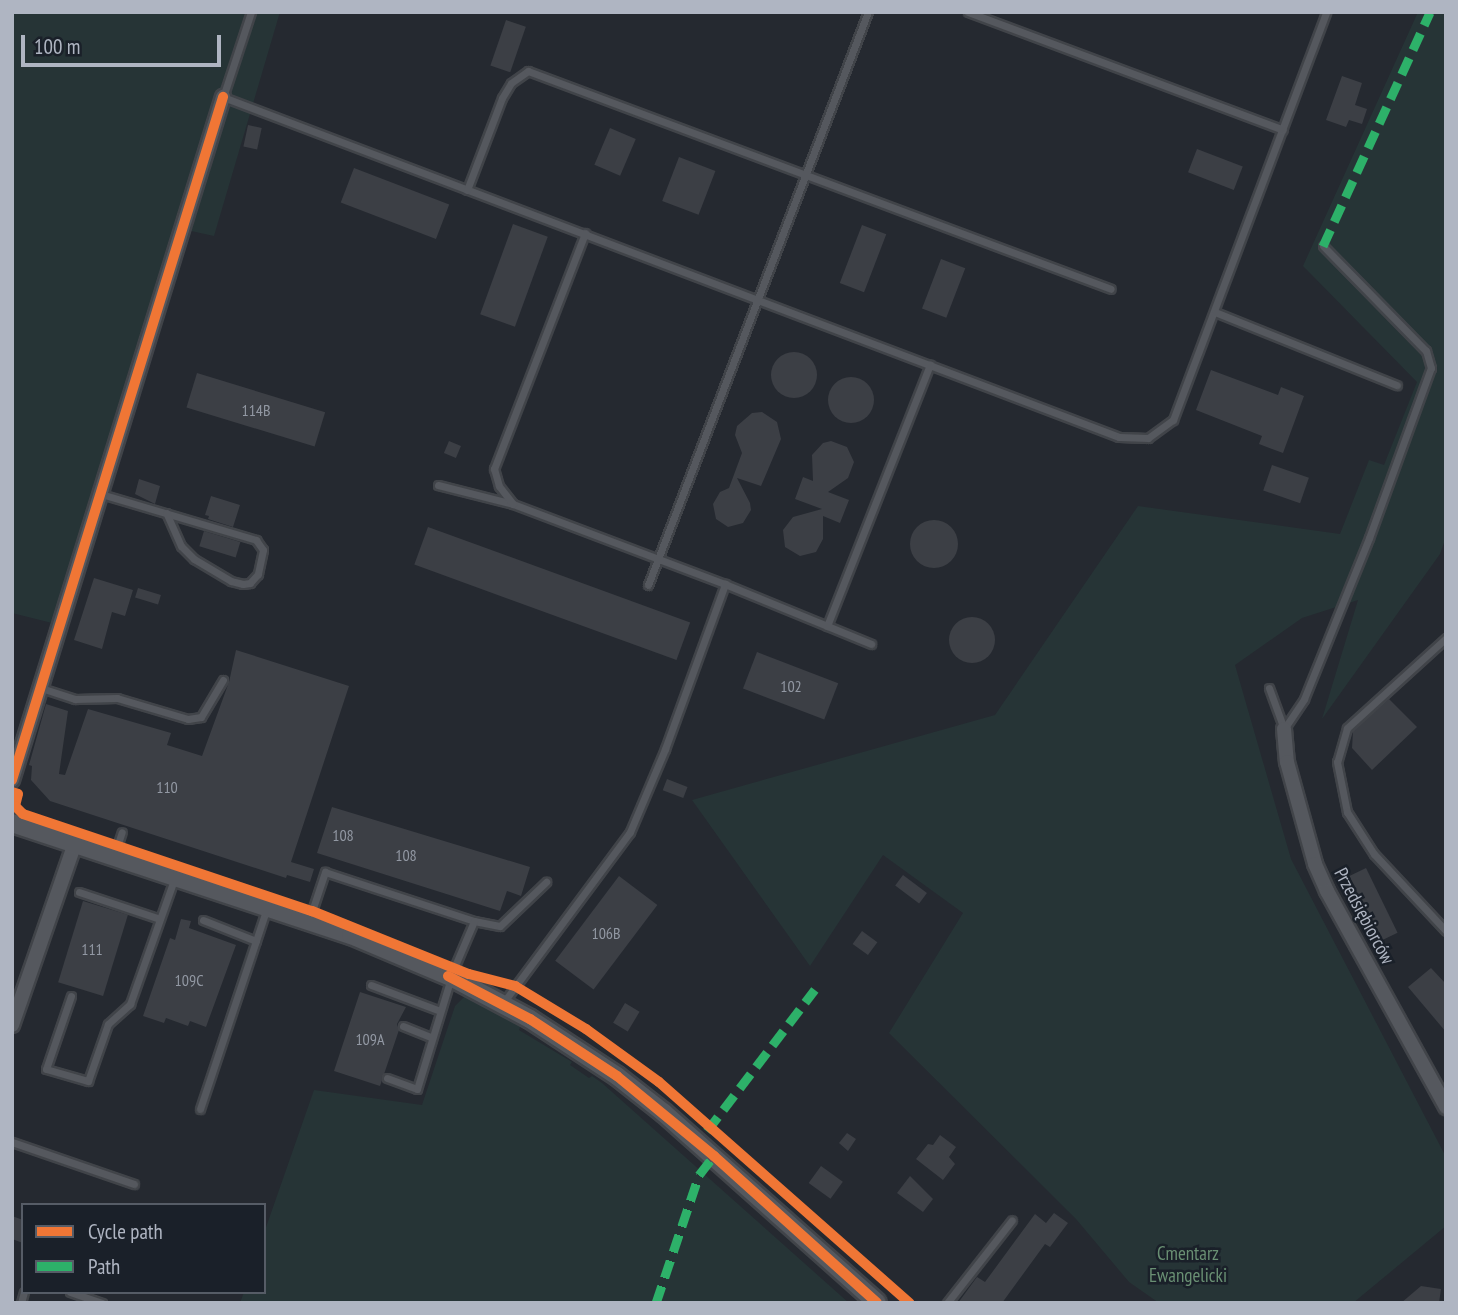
<!DOCTYPE html>
<meta charset="utf-8">
<style>
body{margin:0}
#map{position:relative;width:1458px;height:1315px;overflow:hidden;background:#252930;font-family:"PT Sans Narrow",sans-serif}
div>[style]{position:absolute}
.green>*{inset:0;background:#263436}
.building>*{inset:0;background:#3c3f45;transform-origin:0 0}
.round{border-radius:50%}
.roads{filter:drop-shadow(2px 0 #414449) drop-shadow(-2px 0 #414449) drop-shadow(0 2px #414449) drop-shadow(0 -2px #414449)}
.service>*{height:7px;margin:-3.5px;padding:0 3.5px;transform-origin:3.5px;border-radius:3.5px;background:#55585e}
.minor>*{height:14px;margin:-7px;padding:0 7px;transform-origin:7px;border-radius:7px;background:#55585e}
.tertiary>*{height:18px;margin:-9px;padding:0 9px;transform-origin:9px;border-radius:9px;background:#55585e}
.quiet>*{height:9px;margin-top:-4.5px;transform-origin:0;background:repeating-linear-gradient(90deg,#2db169 0 18px,transparent 0 27px)}
.cycleway>*{height:10px;margin:-5px;padding:0 5px;transform-origin:5px;border-radius:5px;background:#f07635}
span{translate:-50% -50%;white-space:nowrap;text-align:center;line-height:1.15;-webkit-text-stroke:5px #1a2029;paint-order:stroke}
.number-label{font-size:16px;color:#9298a3}
.number-label span{-webkit-text-stroke-width:0}
.street-label{font-size:19px;color:#afb5c2}
.park-label{font-size:19px;color:#698f73}
.frame{position:absolute;inset:0;border:14px solid #afb5c2;pointer-events:none}
.legend{position:absolute;left:21px;top:1203px;width:245px;height:91px;box-sizing:border-box;background:#1a2029;border:2px solid #565c66;margin:0;padding:9px 12px;list-style:none;font-size:21px;color:#afb5c2}
.legend li{display:flex;align-items:center;gap:14px;height:35px}
.legend b{width:35px;border:2px solid #565c66}
.scale{position:absolute;left:21px;top:35px;width:200px;height:32px;box-sizing:border-box;border:4px solid #afb5c2;border-top:0;padding-left:9px;font-size:21px;line-height:24px;white-space:nowrap;color:#afb5c2;-webkit-text-stroke:5px #1a2029;paint-order:stroke}
</style>
<div id="map">
<div class="green">
<i style="clip-path:polygon(12px 12px,280px 12px,214px 236px,182px 229px,60px 625px,12px 613px)"></i>
<i style="clip-path:polygon(1418px 12px,1446px 12px,1446px 537px,1440px 554px,1322px 719px,1358px 600px,1302px 618px,1235px 665px,1291px 859px,1446px 1157px,1446px 1226px,1353px 1303px,1159px 1303px,1129px 1282px,1076px 1219px,889px 1033px,963px 913px,883px 855px,810px 966px,692px 800px,995px 715px,1138px 506px,1340px 534px,1369px 460px,1384px 465px,1417px 382px,1303px 266px)"></i>
<i style="clip-path:polygon(467px 994px,521px 1025px,519px 1030px,572px 1062px,570px 1065px,589px 1078px,592px 1076px,602px 1083px,849px 1303px,240px 1303px,244px 1292px,264px 1292px,264px 1233px,314px 1090px,422px 1105px,455px 1006px)"></i>
</div>
<div class="building">
<i style="left:506px;top:20px;width:21px;height:48px;rotate:19deg"></i>
<i style="clip-path:polygon(1342px 76px,1362px 83px,1355px 105px,1367px 109px,1362px 124px,1349px 120px,1346px 127px,1326px 120px)"></i>
<i style="left:248px;top:125px;width:14px;height:22px;rotate:12deg"></i>
<i style="left:610px;top:128px;width:28px;height:40px;rotate:23deg"></i>
<i style="left:1197px;top:149px;width:49px;height:25px;rotate:21deg"></i>
<i style="left:679px;top:157px;width:39px;height:47px;rotate:21deg"></i>
<i style="left:354px;top:168px;width:102px;height:37px;rotate:21deg"></i>
<i style="left:513px;top:224px;width:37px;height:96px;rotate:20deg"></i>
<i style="left:862px;top:225px;width:26px;height:62px;rotate:21deg"></i>
<i style="left:941px;top:259px;width:26px;height:53px;rotate:21deg"></i>
<i class="round" style="left:771px;top:352px;width:46px;height:46px"></i>
<i style="clip-path:polygon(1211px 370px,1278px 395px,1281px 387px,1304px 396px,1283px 453px,1259px 444px,1262px 436px,1196px 410px)"></i>
<i style="left:197px;top:373px;width:134px;height:36px;rotate:17deg"></i>
<i class="round" style="left:828px;top:377px;width:46px;height:46px"></i>
<i style="clip-path:polygon(762px 412px,777px 422px,781px 439px,761px 486px,737px 478px,750px 503px,751px 510px,743px 523px,728px 527px,716px 519px,713px 504px,720px 492px,729px 488px,742px 453px,735px 435px,737px 426px,752px 413px)"></i>
<i style="left:449px;top:441px;width:13px;height:13px;rotate:23deg"></i>
<i style="clip-path:polygon(831px 441px,847px 447px,854px 462px,848px 478px,828px 492px,849px 500px,840px 523px,823px 516px,823px 539px,816px 552px,800px 556px,785px 547px,783px 530px,793px 517px,822px 509px,795px 499px,803px 477px,813px 481px,812px 455px,823px 443px)"></i>
<i style="left:1272px;top:465px;width:39px;height:27px;rotate:19deg"></i>
<i style="clip-path:polygon(139px 479px,160px 486px,155px 504px,135px 494px)"></i>
<i style="clip-path:polygon(211px 496px,240px 505px,233px 527px,208px 519px,209px 516px,205px 515px)"></i>
<i class="round" style="left:910px;top:520px;width:48px;height:48px"></i>
<i style="left:428px;top:527px;width:279px;height:40px;rotate:20deg"></i>
<i style="left:204px;top:531px;width:38px;height:16px;rotate:17deg"></i>
<i style="clip-path:polygon(94px 578px,133px 590px,125px 616px,112px 612px,102px 649px,74px 640px)"></i>
<i style="left:138px;top:588px;width:24px;height:10px;rotate:17deg"></i>
<i class="round" style="left:949px;top:617px;width:46px;height:46px"></i>
<i style="clip-path:polygon(236px 650px,349px 686px,291px 862px,314px 869px,310px 882px,287px 875px,286px 878px,50px 801px,31px 780px,32px 766px,29px 765px,46px 704px,68px 711px,59px 774px,65px 775px,88px 709px,171px 733px,167px 745px,202px 756px,229px 682px)"></i>
<i style="left:757px;top:652px;width:87px;height:39px;rotate:21deg"></i>
<i style="clip-path:polygon(1389px 699px,1417px 727px,1372px 770px,1352px 748px,1353px 731px)"></i>
<i style="left:667px;top:779px;width:22px;height:12px;rotate:21deg"></i>
<i style="clip-path:polygon(332px 807px,530px 867px,521px 896px,507px 891px,500px 911px,317px 853px)"></i>
<i style="left:1366px;top:868px;width:72px;height:19px;rotate:64deg"></i>
<i style="left:903px;top:875px;width:30px;height:13px;rotate:37deg"></i>
<i style="left:619px;top:876px;width:48px;height:106px;rotate:37deg"></i>
<i style="left:83px;top:901px;width:47px;height:85px;rotate:17deg"></i>
<i style="clip-path:polygon(181px 919px,191px 921px,189px 928px,236px 945px,206px 1027px,190px 1021px,188px 1026px,166px 1018px,164px 1023px,143px 1016px,170px 938px,175px 940px)"></i>
<i style="left:862px;top:931px;width:19px;height:16px;rotate:36deg"></i>
<i style="clip-path:polygon(1431px 968px,1446px 984px,1446px 1032px,1408px 987px)"></i>
<i style="clip-path:polygon(360px 992px,406px 1007px,397px 1024px,399px 1030px,380px 1086px,334px 1071px)"></i>
<i style="left:625px;top:1003px;width:17px;height:23px;rotate:31deg"></i>
<i style="clip-path:polygon(847px 1133px,856px 1139px,848px 1151px,839px 1143px)"></i>
<i style="clip-path:polygon(940px 1135px,956px 1147px,949px 1157px,955px 1164px,943px 1180px,916px 1159px,928px 1144px,933px 1145px)"></i>
<i style="left:821px;top:1166px;width:27px;height:21px;rotate:36deg"></i>
<i style="clip-path:polygon(910px 1176px,933px 1199px,923px 1212px,897px 1193px)"></i>
<i style="clip-path:polygon(1054px 1213px,1068px 1223px,1050px 1247px,1045px 1244px,1002px 1303px,958px 1303px,977px 1277px,985px 1282px,1035px 1214px,1046px 1223px)"></i>
<i style="clip-path:polygon(12px 1216px,23px 1220px,23px 1243px,12px 1239px)"></i>
<i style="clip-path:polygon(1421px 1286px,1441px 1289px,1439px 1303px,1401px 1303px)"></i>
</div>
<div class="roads">
<div class="service">
<i style="left:251px;top:12px;width:89px;rotate:108.2deg"></i>
<i style="left:223px;top:97px;width:958px;rotate:20.78deg"></i>
<i style="left:1119px;top:437px;width:29px;rotate:2deg"></i>
<i style="left:1148px;top:438px;width:31px;rotate:-36deg"></i>
<i style="left:1173px;top:420px;width:436px;rotate:-69.4deg"></i>
<i style="left:968px;top:12px;width:336px;rotate:20.5deg"></i>
<i style="left:467px;top:190px;width:98px;rotate:-69.2deg"></i>
<i style="left:502px;top:98px;width:17px;rotate:-59deg"></i>
<i style="left:511px;top:83px;width:21px;rotate:-35deg"></i>
<i style="left:528px;top:71px;width:622px;rotate:20.5deg"></i>
<i style="left:1215px;top:312px;width:196px;rotate:21.9deg"></i>
<i style="left:438px;top:485px;width:77px;rotate:14.2deg"></i>
<i style="left:513px;top:504px;width:227px;rotate:20.7deg"></i>
<i style="left:101px;top:494px;width:162px;rotate:16.5deg"></i>
<i style="left:256px;top:540px;width:12px;rotate:55deg"></i>
<i style="left:263px;top:550px;width:25px;rotate:102deg"></i>
<i style="left:258px;top:574px;width:12px;rotate:132deg"></i>
<i style="left:250px;top:583px;width:7px;rotate:172deg"></i>
<i style="left:243px;top:584px;width:12px;rotate:-166deg"></i>
<i style="left:231px;top:581px;width:43px;rotate:-149.3deg"></i>
<i style="left:194px;top:559px;width:18px;rotate:-135deg"></i>
<i style="left:181px;top:546px;width:36px;rotate:-114deg"></i>
<i style="left:513px;top:504px;width:23px;rotate:-128deg"></i>
<i style="left:499px;top:486px;width:18px;rotate:-106deg"></i>
<i style="left:494px;top:469px;width:253px;rotate:-68.9deg"></i>
<i style="left:648px;top:585px;width:614px;rotate:-69deg"></i>
<i style="left:827px;top:626px;width:281px;rotate:-68.5deg"></i>
<i style="left:1446px;top:638px;width:134px;rotate:137.7deg"></i>
<i style="left:1347px;top:728px;width:35px;rotate:106deg"></i>
<i style="left:1337px;top:762px;width:51px;rotate:78.7deg"></i>
<i style="left:1347px;top:812px;width:50px;rotate:57.3deg"></i>
<i style="left:1374px;top:854px;width:105px;rotate:46.9deg"></i>
<i style="left:41px;top:688px;width:36px;rotate:18deg"></i>
<i style="left:75px;top:699px;width:42px;rotate:-1.4deg"></i>
<i style="left:117px;top:698px;width:74px;rotate:16.5deg"></i>
<i style="left:188px;top:719px;width:13px;rotate:-9deg"></i>
<i style="left:201px;top:717px;width:43px;rotate:-59.3deg"></i>
<i style="left:1269px;top:688px;width:44px;rotate:69.9deg"></i>
<i style="left:1284px;top:729px;width:36px;rotate:-56deg"></i>
<i style="left:1304px;top:699px;width:174px;rotate:-68deg"></i>
<i style="left:1369px;top:538px;width:181px;rotate:-70deg"></i>
<i style="left:1431px;top:368px;width:18px;rotate:-106deg"></i>
<i style="left:1426px;top:351px;width:147px;rotate:-134.4deg"></i>
<i style="left:114px;top:856px;width:25px;rotate:-72deg"></i>
<i style="left:79px;top:892px;width:85px;rotate:18.4deg"></i>
<i style="left:203px;top:920px;width:57px;rotate:21.6deg"></i>
<i style="left:309px;top:920px;width:51px;rotate:-71.6deg"></i>
<i style="left:325px;top:872px;width:157px;rotate:18.2deg"></i>
<i style="left:474px;top:921px;width:26px;rotate:11deg"></i>
<i style="left:500px;top:926px;width:64px;rotate:-43.7deg"></i>
<i style="left:371px;top:985px;width:74px;rotate:20.6deg"></i>
<i style="left:71px;top:996px;width:77px;rotate:108.9deg"></i>
<i style="left:46px;top:1069px;width:44px;rotate:15.9deg"></i>
<i style="left:88px;top:1081px;width:60px;rotate:-70.7deg"></i>
<i style="left:108px;top:1024px;width:30px;rotate:-42deg"></i>
<i style="left:130px;top:1004px;width:135px;rotate:-70.5deg"></i>
<i style="left:503px;top:1003px;width:213px;rotate:-53.4deg"></i>
<i style="left:630px;top:832px;width:90px;rotate:-67.1deg"></i>
<i style="left:665px;top:749px;width:176px;rotate:-70deg"></i>
<i style="left:725px;top:584px;width:158px;rotate:22.3deg"></i>
<i style="left:403px;top:1026px;width:31px;rotate:22deg"></i>
<i style="left:387px;top:1078px;width:32px;rotate:20deg"></i>
<i style="left:417px;top:1089px;width:127px;rotate:-73deg"></i>
<i style="left:454px;top:968px;width:51px;rotate:-66.9deg"></i>
<i style="left:200px;top:1109px;width:212px;rotate:-71.6deg"></i>
<i style="left:12px;top:1142px;width:129px;rotate:19deg"></i>
<i style="left:70px;top:1292px;width:34px;rotate:19deg"></i>
<i style="left:21px;top:1303px;width:11px;rotate:-75deg"></i>
<i style="left:947px;top:1303px;width:105px;rotate:-51.9deg"></i>
</div>
<div class="minor">
<i style="left:1284px;top:729px;width:33px;rotate:85deg"></i>
<i style="left:1287px;top:762px;width:106px;rotate:74.6deg"></i>
<i style="left:1315px;top:864px;width:30px;rotate:66deg"></i>
<i style="left:1327px;top:891px;width:247px;rotate:61.1deg"></i>
<i style="left:12px;top:780px;width:715px;rotate:-72.83deg"></i>
<i style="left:12px;top:1025px;width:193px;rotate:-70.9deg"></i>
</div>
<div class="tertiary">
<i style="left:12px;top:823px;width:357px;rotate:18.3deg"></i>
<i style="left:351px;top:935px;width:108px;rotate:22.8deg"></i>
<i style="left:451px;top:977px;width:89px;rotate:28deg"></i>
<i style="left:530px;top:1019px;width:104px;rotate:33.2deg"></i>
<i style="left:617px;top:1076px;width:60px;rotate:38.2deg"></i>
<i style="left:664px;top:1113px;width:285px;rotate:41.7deg"></i>
</div>
</div>
<div class="quiet">
<i style="left:1323px;top:246px;width:257px;rotate:-65.4deg"></i>
<i style="left:707px;top:1131px;width:178px;rotate:-52.7deg"></i>
<i style="left:656px;top:1303px;width:135px;rotate:-71.4deg"></i>
<i style="left:699px;top:1175px;width:24px;rotate:-52deg"></i>
</div>
<div class="cycleway">
<i style="left:12px;top:780px;width:715px;rotate:-72.83deg"></i>
<i style="left:12px;top:792px;width:6px;rotate:18deg"></i>
<i style="left:18px;top:794px;width:12px;rotate:104deg"></i>
<i style="left:15px;top:806px;width:11px;rotate:45deg"></i>
<i style="left:23px;top:814px;width:305px;rotate:18.6deg"></i>
<i style="left:312px;top:911px;width:169px;rotate:21.9deg"></i>
<i style="left:469px;top:974px;width:48px;rotate:14.6deg"></i>
<i style="left:515px;top:986px;width:83px;rotate:31.2deg"></i>
<i style="left:586px;top:1029px;width:90px;rotate:36deg"></i>
<i style="left:659px;top:1082px;width:334px;rotate:41.4deg"></i>
<i style="left:448px;top:976px;width:93px;rotate:27.7deg"></i>
<i style="left:530px;top:1019px;width:104px;rotate:33.2deg"></i>
<i style="left:617px;top:1076px;width:126px;rotate:39.5deg"></i>
<i style="left:714px;top:1156px;width:219px;rotate:42deg"></i>
</div>
<div class="number-label">
<span style="left:256px;top:410px">114B</span>
<span style="left:791px;top:686px">102</span>
<span style="left:167px;top:787px">110</span>
<span style="left:343px;top:835px">108</span>
<span style="left:406px;top:855px">108</span>
<span style="left:606px;top:933px">106B</span>
<span style="left:92px;top:949px">111</span>
<span style="left:189px;top:980px">109C</span>
<span style="left:370px;top:1039px">109A</span>
</div>
<div class="street-label">
<span style="left:1364px;top:916px;rotate:62deg">Przedsiębiorców</span>
</div>
<div class="park-label">
<span style="left:1188px;top:1265px">Cmentarz<br>Ewangelicki</span>
</div>
<div class="frame"></div>
<ul class="legend">
<li><b style="height:9px;background:#f07635"></b>Cycle path</li>
<li><b style="height:9px;background:#2db169"></b>Path</li>
</ul>
<div class="scale">100 m</div>
</div>
